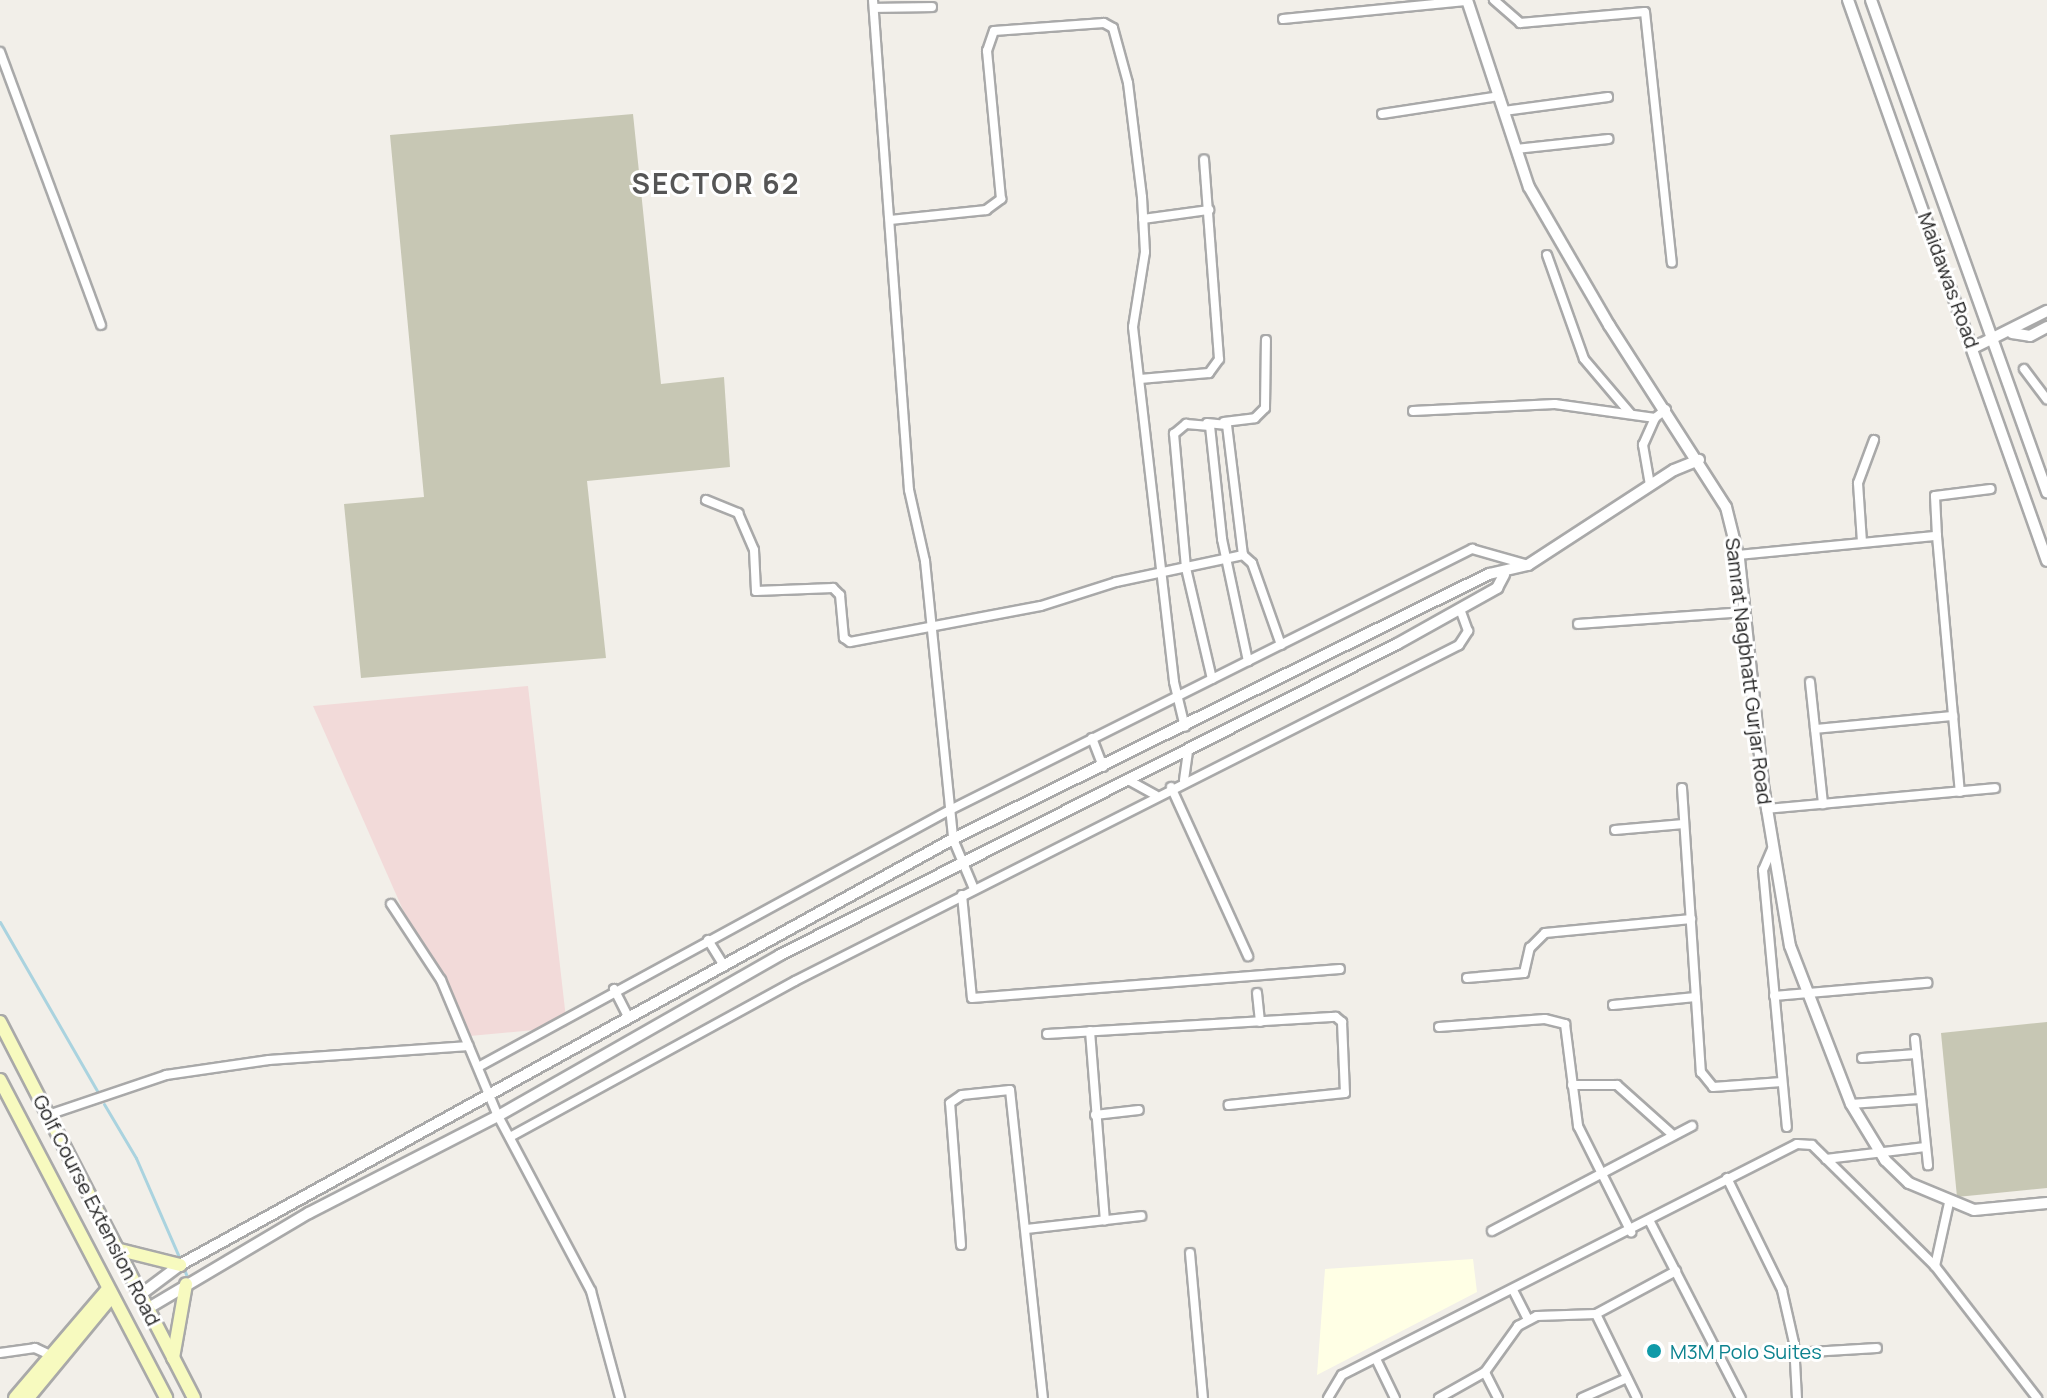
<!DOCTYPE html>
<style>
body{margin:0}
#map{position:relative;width:2047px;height:1398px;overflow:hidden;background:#f2efe9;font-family:Manrope,sans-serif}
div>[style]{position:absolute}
.commercial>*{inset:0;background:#f2dad9}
.education>*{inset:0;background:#ffffe5}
.construction>*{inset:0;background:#c7c7b4}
.stream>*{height:3px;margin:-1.5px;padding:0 1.5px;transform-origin:1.5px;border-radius:1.5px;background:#aad3df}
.roads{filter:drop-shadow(2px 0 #a9a9a9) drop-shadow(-2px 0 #a9a9a9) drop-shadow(0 2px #a9a9a9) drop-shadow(0 -2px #a9a9a9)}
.minor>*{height:8px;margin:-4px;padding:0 4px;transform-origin:4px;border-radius:4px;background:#fff}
.tertiary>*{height:10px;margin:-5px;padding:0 5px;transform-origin:5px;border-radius:5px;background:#fff}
.secondary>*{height:12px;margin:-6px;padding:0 6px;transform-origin:6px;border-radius:6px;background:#f7fabf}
.dots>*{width:22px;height:22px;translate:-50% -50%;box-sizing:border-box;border:4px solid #fff;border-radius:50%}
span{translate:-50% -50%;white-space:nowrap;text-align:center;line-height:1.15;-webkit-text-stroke:6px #fff;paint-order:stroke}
.street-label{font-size:20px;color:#222}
.culture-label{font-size:20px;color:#0d838f}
.left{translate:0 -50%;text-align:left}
.district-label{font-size:28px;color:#555;font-weight:700;letter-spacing:2px}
</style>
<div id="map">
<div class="commercial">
<i style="clip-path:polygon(528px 686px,567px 1027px,459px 1037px,313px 706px)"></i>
</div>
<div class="education">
<i style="clip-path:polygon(1473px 1259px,1477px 1292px,1317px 1375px,1325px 1269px)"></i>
</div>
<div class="construction">
<i style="clip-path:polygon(633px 114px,661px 384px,724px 377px,730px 467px,587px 481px,606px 658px,361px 678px,344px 504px,424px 497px,390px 135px)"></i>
<i style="clip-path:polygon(2047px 1022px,2047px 1188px,1957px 1197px,1941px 1033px)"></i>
</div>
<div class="stream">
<i style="left:0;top:922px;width:195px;rotate:60.1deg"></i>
<i style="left:104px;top:1104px;width:63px;rotate:59.3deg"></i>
<i style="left:136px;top:1158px;width:110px;rotate:66.5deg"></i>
<i style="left:184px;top:1269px;width:9px;rotate:69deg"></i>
</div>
<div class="roads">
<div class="minor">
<i style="left:873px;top:0;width:491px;rotate:85.8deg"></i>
<i style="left:909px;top:490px;width:73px;rotate:77.3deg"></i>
<i style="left:925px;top:561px;width:279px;rotate:84.2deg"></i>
<i style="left:953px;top:839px;width:54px;rotate:67.2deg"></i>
<i style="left:1494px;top:0;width:35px;rotate:41deg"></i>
<i style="left:1520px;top:23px;width:125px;rotate:-5deg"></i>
<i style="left:1645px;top:12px;width:252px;rotate:83.9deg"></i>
<i style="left:874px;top:8px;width:58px;rotate:-1deg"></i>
<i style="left:1283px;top:19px;width:186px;rotate:-5.6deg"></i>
<i style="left:0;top:52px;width:291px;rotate:69.7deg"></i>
<i style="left:1504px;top:111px;width:105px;rotate:-7.7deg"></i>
<i style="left:1382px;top:114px;width:118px;rotate:-8.7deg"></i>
<i style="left:1516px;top:149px;width:93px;rotate:-6.2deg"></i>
<i style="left:1143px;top:219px;width:67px;rotate:-7.8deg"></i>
<i style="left:890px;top:220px;width:97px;rotate:-5.9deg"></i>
<i style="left:986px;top:210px;width:19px;rotate:-36deg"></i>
<i style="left:1001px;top:199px;width:149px;rotate:-95.4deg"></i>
<i style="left:987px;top:51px;width:21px;rotate:-71deg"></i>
<i style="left:994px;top:31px;width:110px;rotate:-4.2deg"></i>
<i style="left:1104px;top:23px;width:10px;rotate:29deg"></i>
<i style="left:1113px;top:28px;width:57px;rotate:74.7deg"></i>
<i style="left:1128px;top:83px;width:115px;rotate:83deg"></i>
<i style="left:1142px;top:197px;width:55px;rotate:86.9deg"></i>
<i style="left:1145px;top:252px;width:76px;rotate:99.1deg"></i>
<i style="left:1133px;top:327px;width:357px;rotate:83.4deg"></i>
<i style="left:1174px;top:682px;width:46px;rotate:76.3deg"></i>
<i style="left:1547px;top:255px;width:110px;rotate:70.4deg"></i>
<i style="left:1584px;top:359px;width:71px;rotate:49.6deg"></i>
<i style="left:2024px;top:369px;width:38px;rotate:53deg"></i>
<i style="left:1140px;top:379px;width:69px;rotate:-5deg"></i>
<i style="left:1209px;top:373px;width:17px;rotate:-54deg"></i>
<i style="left:1219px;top:359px;width:200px;rotate:-94.3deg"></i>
<i style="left:1413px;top:411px;width:142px;rotate:-2.8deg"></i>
<i style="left:1555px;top:404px;width:101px;rotate:8deg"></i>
<i style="left:1655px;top:418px;width:14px;rotate:-39deg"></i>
<i style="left:1224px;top:422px;width:31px;rotate:-7deg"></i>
<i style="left:1255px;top:418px;width:14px;rotate:-45deg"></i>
<i style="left:1265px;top:408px;width:68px;rotate:-89.2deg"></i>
<i style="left:1207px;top:423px;width:20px;rotate:6deg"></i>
<i style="left:1227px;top:425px;width:131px;rotate:83deg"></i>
<i style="left:1650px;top:485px;width:41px;rotate:-99.9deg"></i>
<i style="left:1643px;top:445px;width:30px;rotate:-66deg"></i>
<i style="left:706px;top:500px;width:35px;rotate:22deg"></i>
<i style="left:738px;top:513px;width:40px;rotate:66.6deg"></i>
<i style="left:754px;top:550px;width:41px;rotate:87.2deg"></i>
<i style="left:756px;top:591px;width:77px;rotate:-2.2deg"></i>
<i style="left:833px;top:588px;width:10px;rotate:45deg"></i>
<i style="left:840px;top:595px;width:43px;rotate:84.7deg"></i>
<i style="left:844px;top:638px;width:7px;rotate:34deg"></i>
<i style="left:850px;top:642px;width:194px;rotate:-10.7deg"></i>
<i style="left:1041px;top:606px;width:79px;rotate:-17.7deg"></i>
<i style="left:1116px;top:582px;width:130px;rotate:-12deg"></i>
<i style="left:1243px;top:555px;width:12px;rotate:42deg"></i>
<i style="left:1252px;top:563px;width:87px;rotate:70.5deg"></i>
<i style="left:1937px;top:536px;width:257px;rotate:84.9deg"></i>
<i style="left:1862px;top:542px;width:59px;rotate:-93.9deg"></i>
<i style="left:1858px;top:483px;width:46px;rotate:-69.6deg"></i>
<i style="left:1738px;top:555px;width:200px;rotate:-5.5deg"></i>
<i style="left:1937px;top:536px;width:40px;rotate:-92.9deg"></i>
<i style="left:1935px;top:496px;width:56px;rotate:-7.1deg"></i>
<i style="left:1578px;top:624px;width:167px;rotate:-4.1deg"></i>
<i style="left:1212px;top:679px;width:114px;rotate:-103.2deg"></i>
<i style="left:1186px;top:568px;width:135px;rotate:-95.1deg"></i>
<i style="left:1174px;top:434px;width:16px;rotate:-40deg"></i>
<i style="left:1186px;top:424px;width:24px;rotate:5deg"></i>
<i style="left:1210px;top:426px;width:114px;rotate:83.9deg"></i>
<i style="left:1222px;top:539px;width:125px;rotate:78deg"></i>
<i style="left:1810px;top:682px;width:123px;rotate:83.9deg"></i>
<i style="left:1815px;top:729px;width:139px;rotate:-5.4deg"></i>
<i style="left:1092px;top:738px;width:31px;rotate:69deg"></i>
<i style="left:1184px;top:780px;width:27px;rotate:-82deg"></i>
<i style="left:1130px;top:781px;width:29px;rotate:29deg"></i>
<i style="left:1171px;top:787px;width:186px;rotate:65.5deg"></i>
<i style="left:1682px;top:788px;width:285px;rotate:86.2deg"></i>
<i style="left:1701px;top:1072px;width:19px;rotate:51deg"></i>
<i style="left:1713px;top:1087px;width:69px;rotate:-4.1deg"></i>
<i style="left:1766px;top:809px;width:230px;rotate:-5.2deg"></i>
<i style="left:1615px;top:830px;width:69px;rotate:-5deg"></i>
<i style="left:1772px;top:849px;width:23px;rotate:113deg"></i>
<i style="left:1763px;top:870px;width:258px;rotate:84.7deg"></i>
<i style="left:962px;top:895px;width:103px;rotate:84.5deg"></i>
<i style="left:972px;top:998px;width:369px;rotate:-4.5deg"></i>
<i style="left:391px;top:904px;width:91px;rotate:56.7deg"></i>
<i style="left:441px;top:980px;width:147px;rotate:67.3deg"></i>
<i style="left:498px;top:1116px;width:198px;rotate:62deg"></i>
<i style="left:591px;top:1291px;width:111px;rotate:74.8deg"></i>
<i style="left:708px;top:940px;width:31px;rotate:58deg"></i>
<i style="left:1467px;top:978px;width:57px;rotate:-5deg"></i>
<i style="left:1524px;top:973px;width:26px;rotate:-77deg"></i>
<i style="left:1530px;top:948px;width:21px;rotate:-45deg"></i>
<i style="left:1545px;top:933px;width:147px;rotate:-5.5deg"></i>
<i style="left:614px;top:989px;width:33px;rotate:63deg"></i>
<i style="left:1257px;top:993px;width:29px;rotate:84deg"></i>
<i style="left:1774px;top:996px;width:154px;rotate:-4.9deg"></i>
<i style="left:1613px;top:1005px;width:83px;rotate:-5.5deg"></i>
<i style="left:1439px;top:1027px;width:106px;rotate:-4.3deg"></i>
<i style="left:1545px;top:1019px;width:21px;rotate:14deg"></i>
<i style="left:1565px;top:1024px;width:103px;rotate:82.7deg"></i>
<i style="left:1578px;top:1126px;width:119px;rotate:63.4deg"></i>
<i style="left:1090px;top:1031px;width:190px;rotate:85.5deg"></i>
<i style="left:1047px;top:1034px;width:289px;rotate:-3.4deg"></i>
<i style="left:1336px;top:1017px;width:8px;rotate:40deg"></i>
<i style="left:1342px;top:1022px;width:71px;rotate:87.6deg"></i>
<i style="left:1345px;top:1093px;width:117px;rotate:174.1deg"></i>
<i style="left:1915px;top:1039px;width:127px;rotate:84.1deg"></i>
<i style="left:1862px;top:1058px;width:54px;rotate:-4.2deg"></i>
<i style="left:480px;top:1066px;width:535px;rotate:-28.58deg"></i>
<i style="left:950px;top:810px;width:584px;rotate:-26.57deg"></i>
<i style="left:1472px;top:549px;width:58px;rotate:15.9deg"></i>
<i style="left:1572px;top:1085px;width:45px"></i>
<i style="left:1617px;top:1085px;width:75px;rotate:41.8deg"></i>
<i style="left:1851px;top:1104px;width:69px;rotate:-4.1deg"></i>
<i style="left:48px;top:1115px;width:125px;rotate:-18.7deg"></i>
<i style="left:166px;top:1075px;width:104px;rotate:-8.3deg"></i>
<i style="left:269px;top:1060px;width:200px;rotate:-4deg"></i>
<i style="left:1095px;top:1115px;width:44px;rotate:-6.5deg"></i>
<i style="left:510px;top:1137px;width:325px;rotate:-28.7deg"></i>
<i style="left:795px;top:981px;width:744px;rotate:-26.84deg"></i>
<i style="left:1459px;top:645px;width:17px;rotate:-57deg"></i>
<i style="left:1468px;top:631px;width:23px;rotate:-110deg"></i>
<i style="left:1826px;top:1159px;width:100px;rotate:-6.9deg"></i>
<i style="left:1727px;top:1178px;width:125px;rotate:63.8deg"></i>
<i style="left:1782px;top:1290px;width:54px;rotate:77.2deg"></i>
<i style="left:1794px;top:1343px;width:55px;rotate:86.9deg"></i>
<i style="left:1650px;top:1222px;width:198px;rotate:62.7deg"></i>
<i style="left:1026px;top:1229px;width:116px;rotate:-6.4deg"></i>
<i style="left:1492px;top:1231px;width:226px;rotate:-27.7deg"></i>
<i style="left:961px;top:1245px;width:142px;rotate:-94.4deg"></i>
<i style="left:950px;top:1103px;width:14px;rotate:-34deg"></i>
<i style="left:962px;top:1095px;width:48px;rotate:-5.9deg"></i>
<i style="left:1010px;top:1090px;width:310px;rotate:83.9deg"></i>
<i style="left:1190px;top:1253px;width:146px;rotate:84.9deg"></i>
<i style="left:1935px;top:1266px;width:65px;rotate:-77.5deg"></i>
<i style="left:1514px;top:1292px;width:31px;rotate:63deg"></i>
<i style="left:1596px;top:1314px;width:93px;rotate:64deg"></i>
<i style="left:0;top:1353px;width:35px;rotate:-8deg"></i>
<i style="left:35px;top:1348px;width:17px;rotate:25deg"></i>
<i style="left:1794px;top:1353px;width:83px;rotate:-3.4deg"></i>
<i style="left:1377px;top:1361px;width:41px;rotate:64.1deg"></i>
<i style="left:1328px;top:1398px;width:27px;rotate:-59deg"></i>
<i style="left:1342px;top:1375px;width:510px;rotate:-26.92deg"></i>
<i style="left:1797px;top:1144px;width:15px;rotate:4deg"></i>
<i style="left:1812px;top:1145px;width:173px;rotate:44.5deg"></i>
<i style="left:1935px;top:1266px;width:167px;rotate:52.3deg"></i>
<i style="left:1439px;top:1398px;width:53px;rotate:-29.5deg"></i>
<i style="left:1498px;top:1398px;width:29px;rotate:-117deg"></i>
<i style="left:1485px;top:1372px;width:57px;rotate:-54.3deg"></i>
<i style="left:1518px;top:1326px;width:21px;rotate:-28deg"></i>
<i style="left:1537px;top:1316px;width:59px;rotate:-1.9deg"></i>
<i style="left:1596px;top:1314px;width:91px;rotate:-28.3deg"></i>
<i style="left:1582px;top:1398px;width:49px;rotate:-24deg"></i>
</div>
<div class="tertiary">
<i style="left:1467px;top:0;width:197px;rotate:71.7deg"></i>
<i style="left:1529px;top:187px;width:160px;rotate:59.9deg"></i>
<i style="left:1609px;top:325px;width:216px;rotate:57.3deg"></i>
<i style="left:1726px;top:507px;width:54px;rotate:76deg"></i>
<i style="left:1739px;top:559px;width:227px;rotate:83.9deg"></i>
<i style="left:1763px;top:785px;width:163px;rotate:80.5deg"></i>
<i style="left:1790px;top:946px;width:169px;rotate:68.9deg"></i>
<i style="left:1851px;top:1104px;width:66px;rotate:58.7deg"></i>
<i style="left:1885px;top:1160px;width:33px;rotate:44deg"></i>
<i style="left:1909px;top:1183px;width:70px;rotate:22.6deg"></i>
<i style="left:1974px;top:1210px;width:73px;rotate:-5.5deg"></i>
<i style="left:1848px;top:0;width:595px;rotate:70.47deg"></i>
<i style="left:1871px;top:0;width:523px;rotate:70.32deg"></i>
<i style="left:2012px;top:333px;width:18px;rotate:9deg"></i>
<i style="left:2030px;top:336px;width:19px;rotate:-28deg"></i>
<i style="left:1973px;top:348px;width:83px;rotate:-26.6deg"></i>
<i style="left:140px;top:1295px;width:50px;rotate:-36.9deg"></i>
<i style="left:180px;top:1265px;width:883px;rotate:-28.86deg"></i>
<i style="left:953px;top:839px;width:598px;rotate:-26.31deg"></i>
<i style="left:1489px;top:574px;width:40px;rotate:-13deg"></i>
<i style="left:1528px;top:565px;width:174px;rotate:-33.1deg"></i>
<i style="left:1674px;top:470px;width:27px;rotate:-22deg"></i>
<i style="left:147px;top:1309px;width:188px;rotate:-30.7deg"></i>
<i style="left:309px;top:1213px;width:212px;rotate:-27.2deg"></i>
<i style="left:498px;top:1116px;width:325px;rotate:-29.7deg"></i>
<i style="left:780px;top:955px;width:691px;rotate:-26.75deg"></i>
<i style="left:1397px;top:644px;width:115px;rotate:-29.2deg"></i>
<i style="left:1497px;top:588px;width:15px;rotate:-62deg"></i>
</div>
<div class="secondary">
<i style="left:0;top:1022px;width:423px;rotate:62.7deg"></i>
<i style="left:0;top:1080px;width:359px;rotate:62.4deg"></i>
<i style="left:120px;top:1250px;width:62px;rotate:14deg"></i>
<i style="left:173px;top:1358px;width:75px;rotate:-80deg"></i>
<i style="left:15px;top:1398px;width:143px;rotate:-49.5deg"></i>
<i style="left:28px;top:1398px;width:132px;rotate:-50.5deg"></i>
</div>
</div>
<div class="dots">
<i style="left:1654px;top:1351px;background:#0f9aa8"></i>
</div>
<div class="street-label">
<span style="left:1949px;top:280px;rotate:70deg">Maidawas Road</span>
<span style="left:1749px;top:671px;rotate:83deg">Samrat Nagbhatt Gurjar Road</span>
<span style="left:97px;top:1210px;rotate:63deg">Golf Course Extension Road</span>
</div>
<div class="culture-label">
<span class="left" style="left:1670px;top:1351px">M3M Polo Suites</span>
</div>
<div class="district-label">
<span style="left:716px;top:183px">SECTOR 62</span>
</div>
</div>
